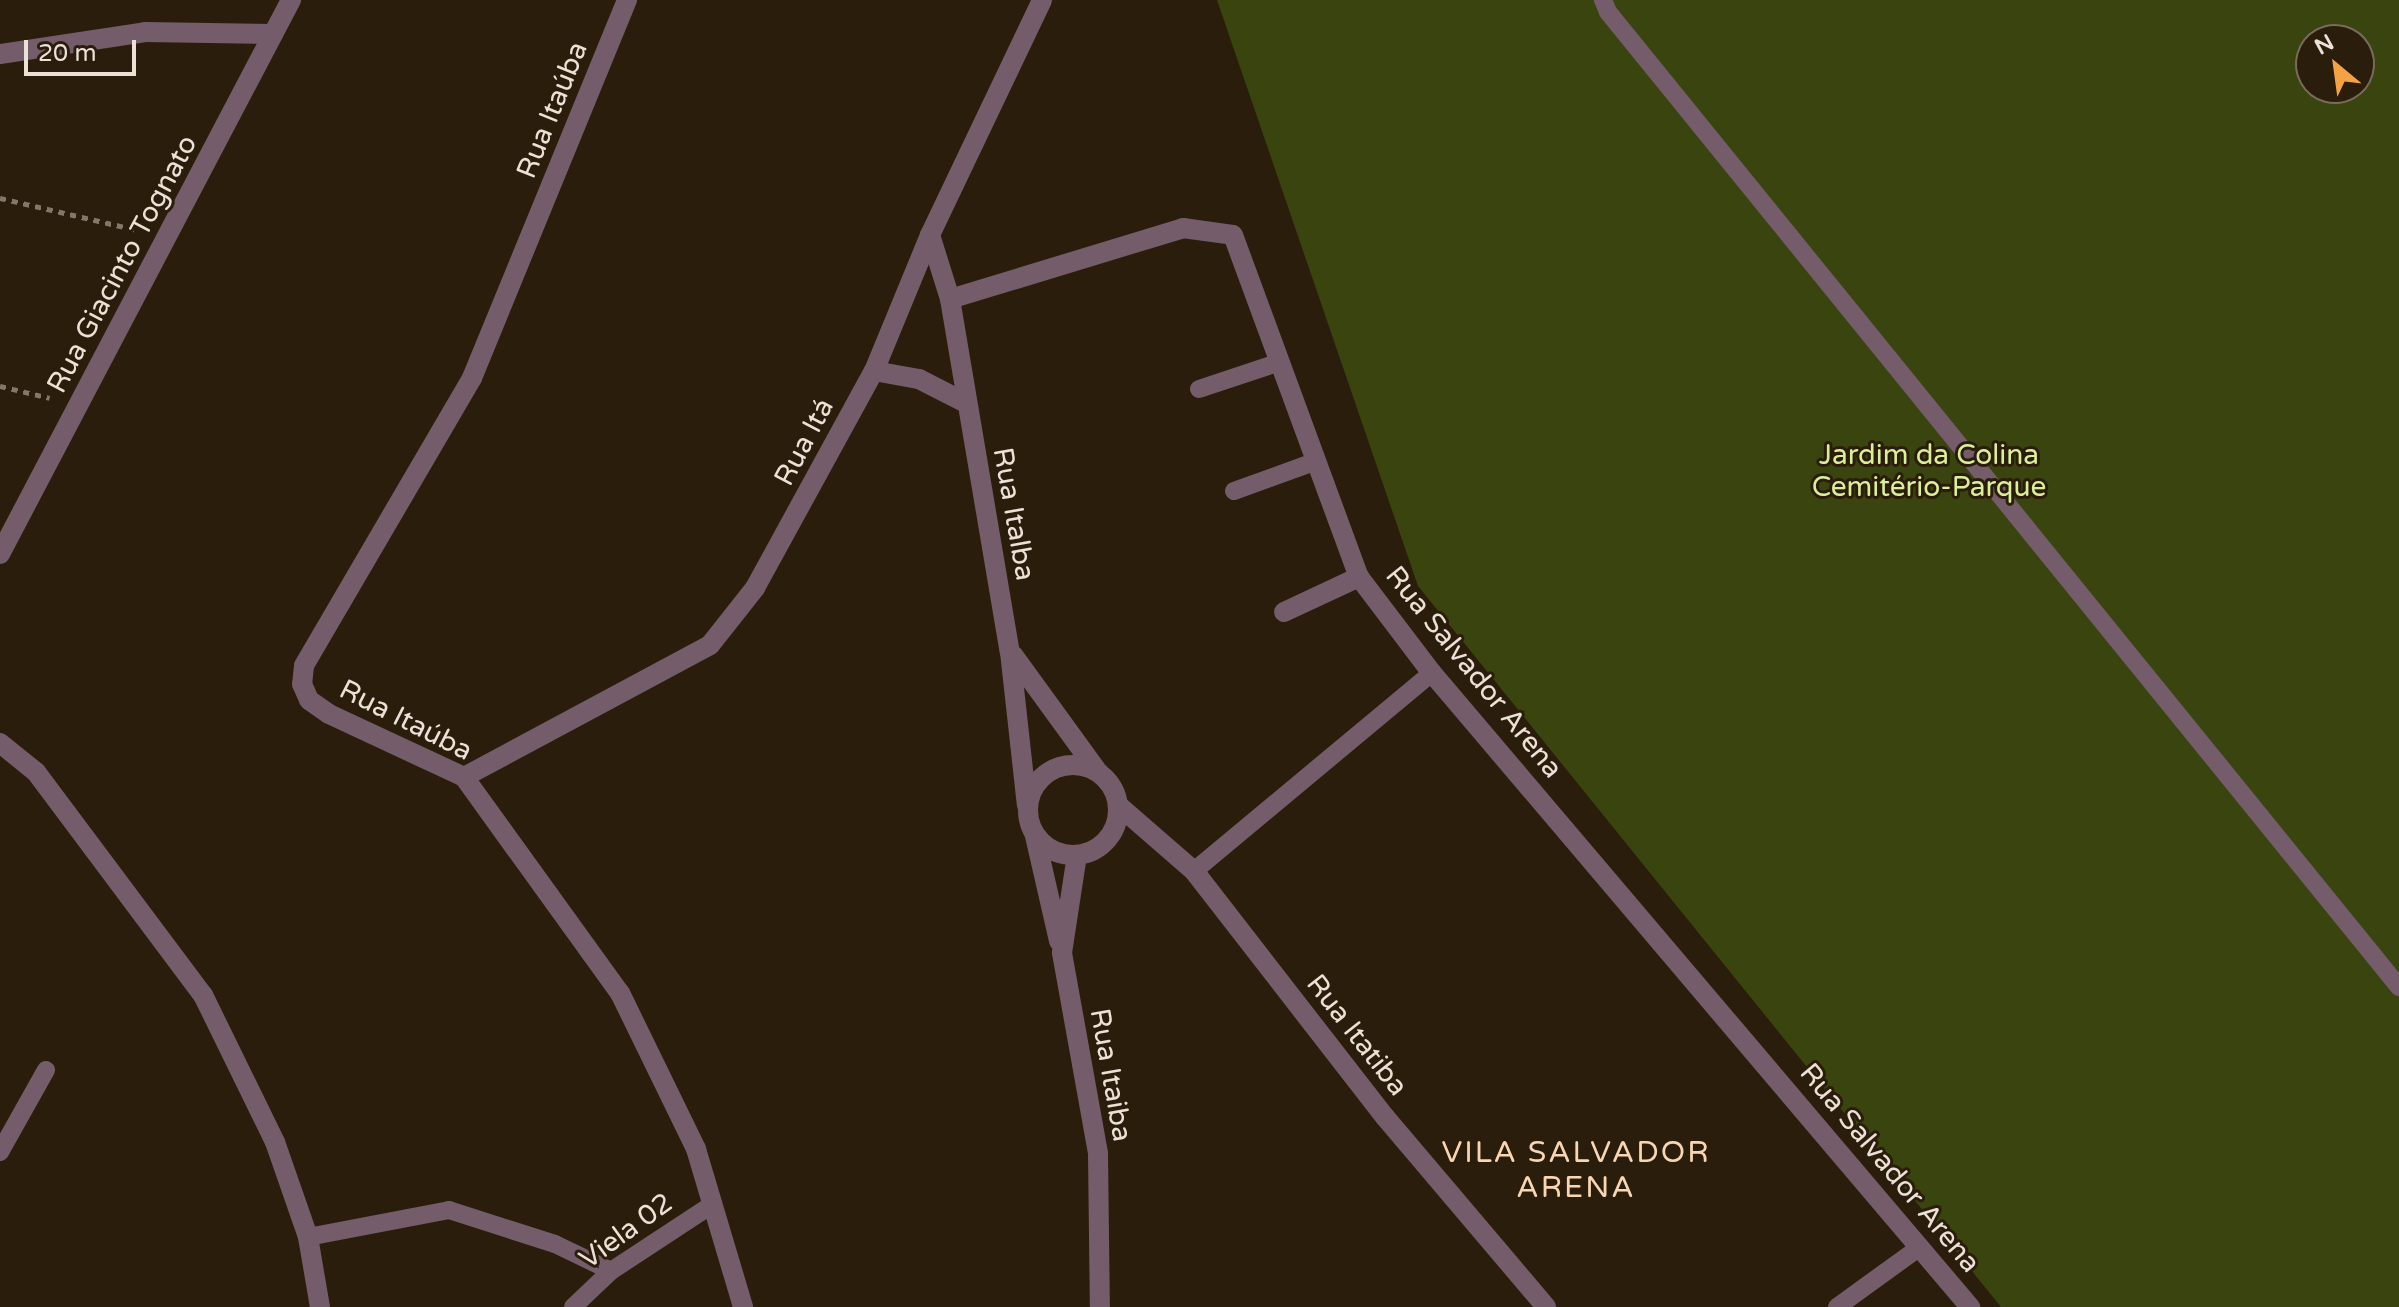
<!DOCTYPE html>
<meta charset="utf-8">
<style>
body{margin:0}
#map{position:relative;width:2399px;height:1307px;overflow:hidden;background:#2b1d0c;font-family:"Varela Round",sans-serif}
div>[style]{position:absolute}
.green>*{inset:0;background:#3a440e}
.path>*{height:5px;margin-top:-2.5px;transform-origin:0;background:repeating-linear-gradient(90deg,#837769 0 6px,transparent 0 12px)}
.service>*{height:18px;margin:-9px;padding:0 9px;transform-origin:9px;border-radius:9px;background:#755c6a}
.minor>*{height:20px;margin:-10px;padding:0 10px;transform-origin:10px;border-radius:10px;background:#755c6a}
.minor>.ring{margin:-10px;padding:0;box-sizing:content-box;background:none;border:20px solid #755c6a;border-radius:50%}
.tertiary>*{height:20px;margin:-10px;padding:0 10px;transform-origin:10px;border-radius:10px;background:#755c6a}
span{translate:-50% -50%;white-space:nowrap;text-align:center;line-height:1.15;-webkit-text-stroke:6px #2b1d0c;paint-order:stroke}
.street-label{font-size:28px;color:#ebe1d7}
.park-label{font-size:28px;color:#dbef97}
.neighbourhood-label{font-size:30px;color:#f8d5b3;letter-spacing:2px}
.north{position:absolute;left:2295px;top:24px;width:80px;height:80px;box-sizing:border-box;background:#2b1d0c;border:2px solid #786b5d;border-radius:50%;rotate:331deg;font-size:22px;font-weight:700;line-height:32px;text-align:center;color:#ebe1d7}
.north::after{content:'';display:block;margin:auto;width:28px;height:36px;background:#f4a344;clip-path:polygon(50% 0,100% 100%,50% 72%,0 100%)}
.scale{position:absolute;left:24px;top:40px;width:112px;height:36px;box-sizing:border-box;border:4px solid #ebe1d7;border-top:0;padding-left:10px;font-size:24px;line-height:28px;white-space:nowrap;color:#ebe1d7;-webkit-text-stroke:6px #2b1d0c;paint-order:stroke}
</style>
<div id="map">
<div class="green">
<i style="clip-path:polygon(evenodd,1217px 0,2399px 0,2399px 1307px,2001px 1307px,1418px 586px,1217px 0,2311px 40px,2359px 40px,2359px 88px,2311px 88px,2311px 40px)"></i>
</div>
<div class="path">
<i style="left:0;top:198px;width:141px;rotate:13.1deg"></i>
<i style="left:0;top:386px;width:51px;rotate:13.5deg"></i>
</div>
<div class="service">
<i style="left:1603px;top:0;width:13px;rotate:67deg"></i>
<i style="left:1608px;top:12px;width:1256px;rotate:50.95deg"></i>
<i style="left:1199px;top:389px;width:85px;rotate:-18.4deg"></i>
<i style="left:1234px;top:491px;width:88px;rotate:-19.9deg"></i>
<i style="left:1194px;top:871px;width:310px;rotate:-39.8deg"></i>
<i style="left:0;top:1152px;width:94px;rotate:-60.7deg"></i>
<i style="left:308px;top:1237px;width:144px;rotate:-10.8deg"></i>
<i style="left:449px;top:1210px;width:111px;rotate:17.8deg"></i>
<i style="left:555px;top:1244px;width:62px;rotate:25.7deg"></i>
<i style="left:573px;top:1307px;width:52px;rotate:-43.5deg"></i>
<i style="left:611px;top:1271px;width:122px;rotate:-33.3deg"></i>
<i style="left:1837px;top:1307px;width:102px;rotate:-35.9deg"></i>
</div>
<div class="minor">
<i style="left:627px;top:0;width:409px;rotate:112.3deg"></i>
<i style="left:472px;top:378px;width:333px;rotate:120.3deg"></i>
<i style="left:304px;top:666px;width:18px;rotate:96deg"></i>
<i style="left:302px;top:684px;width:17px;rotate:66deg"></i>
<i style="left:309px;top:700px;width:24px;rotate:35deg"></i>
<i style="left:329px;top:714px;width:149px;rotate:25deg"></i>
<i style="left:464px;top:777px;width:266px;rotate:54.2deg"></i>
<i style="left:620px;top:993px;width:174px;rotate:64deg"></i>
<i style="left:696px;top:1149px;width:165px;rotate:73.4deg"></i>
<i style="left:0;top:54px;width:147px;rotate:-8.6deg"></i>
<i style="left:145px;top:32px;width:128px;rotate:0.9deg"></i>
<i style="left:930px;top:235px;width:67px;rotate:72.6deg"></i>
<i style="left:950px;top:299px;width:358px;rotate:80.4deg"></i>
<i style="left:1010px;top:652px;width:154px;rotate:83.7deg"></i>
<i style="left:950px;top:299px;width:244px;rotate:-16.9deg"></i>
<i style="left:1183px;top:228px;width:50px;rotate:8deg"></i>
<i style="left:1233px;top:235px;width:364px;rotate:69.8deg"></i>
<i style="left:1359px;top:577px;width:121px;rotate:52.8deg"></i>
<i style="left:1432px;top:673px;width:832px;rotate:49.68deg"></i>
<i style="left:874px;top:371px;width:46px;rotate:10.1deg"></i>
<i style="left:919px;top:379px;width:53px;rotate:27.1deg"></i>
<i style="left:0;top:554px;width:626px;rotate:-62.29deg"></i>
<i style="left:1284px;top:612px;width:83px;rotate:-25deg"></i>
<i style="left:1013px;top:655px;width:145px;rotate:54deg"></i>
<i class="ring" style="left:1028px;top:765px;width:70px;height:70px"></i>
<i style="left:464px;top:777px;width:279px;rotate:-28.2deg"></i>
<i style="left:710px;top:645px;width:73px;rotate:-51.7deg"></i>
<i style="left:755px;top:588px;width:247px;rotate:-61.3deg"></i>
<i style="left:874px;top:371px;width:147px;rotate:-67.6deg"></i>
<i style="left:930px;top:235px;width:260px;rotate:-64.5deg"></i>
<i style="left:1118px;top:805px;width:101px;rotate:41deg"></i>
<i style="left:1194px;top:871px;width:311px;rotate:52.2deg"></i>
<i style="left:1385px;top:1117px;width:249px;rotate:49.7deg"></i>
<i style="left:1035px;top:836px;width:108px;rotate:77.1deg"></i>
<i style="left:1077px;top:855px;width:99px;rotate:98.7deg"></i>
<i style="left:1062px;top:953px;width:204px;rotate:79.8deg"></i>
<i style="left:1098px;top:1154px;width:153px;rotate:89.3deg"></i>
</div>
<div class="tertiary">
<i style="left:0;top:743px;width:46px;rotate:38.9deg"></i>
<i style="left:36px;top:772px;width:279px;rotate:53.2deg"></i>
<i style="left:203px;top:995px;width:164px;rotate:63.9deg"></i>
<i style="left:275px;top:1142px;width:101px;rotate:70.8deg"></i>
<i style="left:308px;top:1237px;width:71px;rotate:80.3deg"></i>
</div>
<div class="street-label">
<span style="left:552px;top:110px;rotate:-68deg">Rua Itaúba</span>
<span style="left:122px;top:264px;rotate:-62deg">Rua Giacinto Tognato</span>
<span style="left:804px;top:442px;rotate:-62deg">Rua Itá</span>
<span style="left:1014px;top:514px;rotate:80deg">Rua Italba</span>
<span style="left:1474px;top:672px;rotate:51deg">Rua Salvador Arena</span>
<span style="left:406px;top:720px;rotate:27deg">Rua Itaúba</span>
<span style="left:1357px;top:1035px;rotate:52deg">Rua Itatiba</span>
<span style="left:1111px;top:1075px;rotate:80deg">Rua Itaiba</span>
<span style="left:1890px;top:1168px;rotate:50deg">Rua Salvador Arena</span>
<span style="left:626px;top:1231px;rotate:-36deg">Viela 02</span>
</div>
<div class="park-label">
<span style="left:1929px;top:471px">Jardim da Colina<br>Cemitério-Parque</span>
</div>
<div class="neighbourhood-label">
<span style="left:1576px;top:1170px">VILA SALVADOR<br>ARENA</span>
</div>
<div class="north">N</div>
<div class="scale">20 m</div>
</div>
